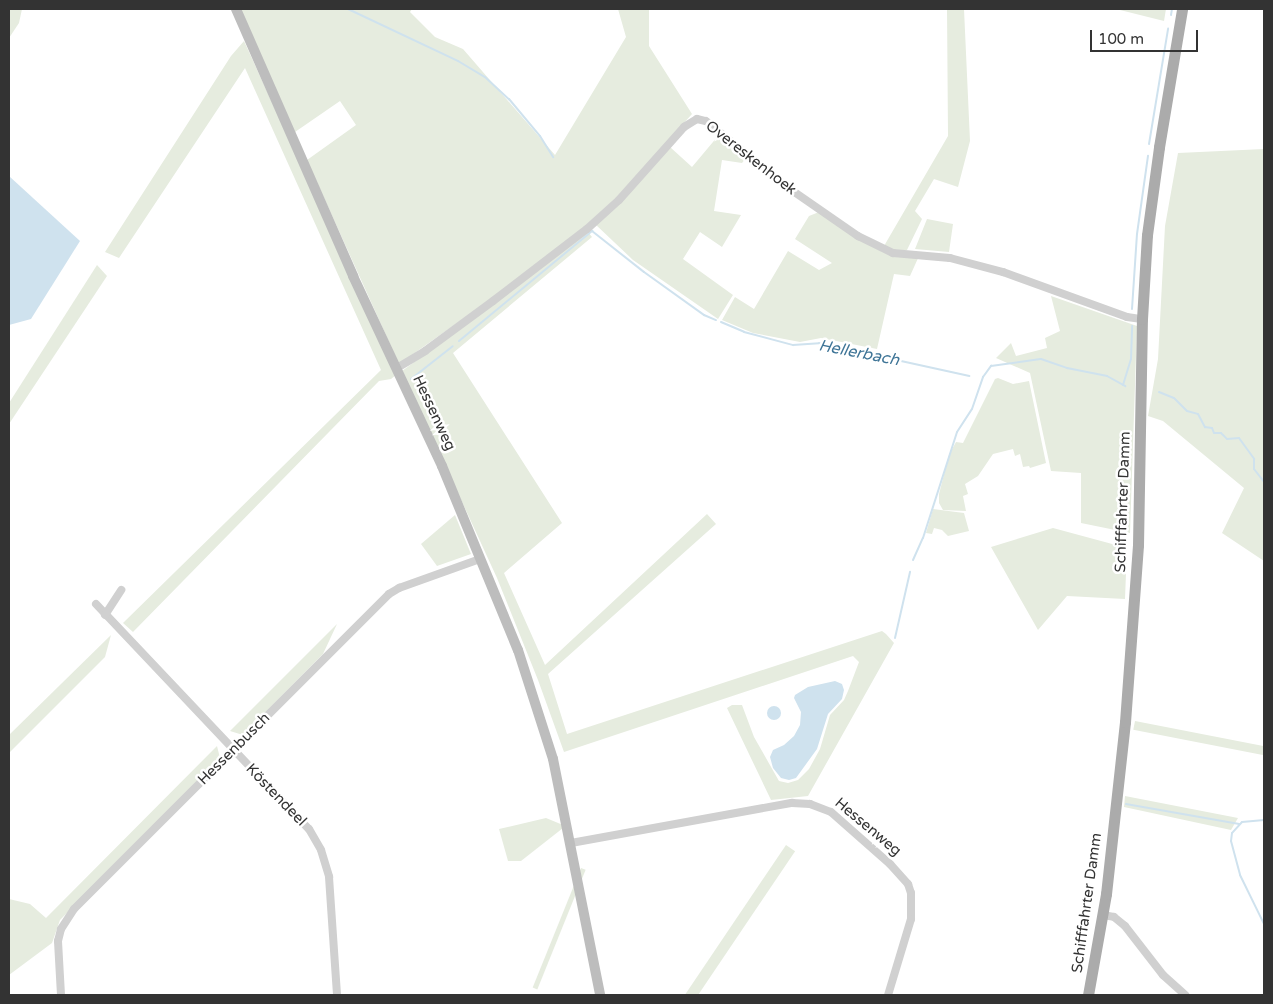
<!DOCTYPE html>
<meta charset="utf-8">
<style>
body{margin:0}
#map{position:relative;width:1273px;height:1004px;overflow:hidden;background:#fff;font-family:"Varela Round",sans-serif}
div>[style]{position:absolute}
.green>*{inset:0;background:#e6ecdf;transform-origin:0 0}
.water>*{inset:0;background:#cfe2ee}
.round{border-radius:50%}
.stream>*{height:2px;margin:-1px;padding:0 1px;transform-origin:1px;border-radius:1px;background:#cfe2ee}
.street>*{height:8px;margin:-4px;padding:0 4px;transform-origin:4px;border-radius:4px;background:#d0d0d0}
.secondary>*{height:10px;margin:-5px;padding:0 5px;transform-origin:5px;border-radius:5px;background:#bdbdbd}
.primary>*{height:11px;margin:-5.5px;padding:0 5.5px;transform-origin:5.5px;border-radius:5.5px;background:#ababab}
span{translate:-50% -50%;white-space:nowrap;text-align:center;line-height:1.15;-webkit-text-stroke:5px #fff;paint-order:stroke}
.street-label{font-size:15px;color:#333}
.water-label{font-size:16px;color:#3f7597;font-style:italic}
.frame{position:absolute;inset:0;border:10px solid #333;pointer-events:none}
.scale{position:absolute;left:1090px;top:30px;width:108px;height:22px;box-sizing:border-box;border:2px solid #333;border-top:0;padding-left:6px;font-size:15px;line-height:18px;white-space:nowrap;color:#333;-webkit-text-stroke:4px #fff;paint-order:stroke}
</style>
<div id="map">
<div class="green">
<i style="clip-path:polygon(9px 9px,22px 9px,19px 23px,9px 38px)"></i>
<i style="clip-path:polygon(240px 9px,412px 9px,410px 12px,435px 37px,463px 49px,555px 155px,626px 37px,618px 9px,649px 9px,649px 46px,692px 114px,615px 199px,584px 227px,491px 299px,399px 364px,307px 160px,356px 125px,340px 101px,295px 132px)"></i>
<i style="clip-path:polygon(947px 9px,964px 9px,970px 141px,958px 187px,934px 179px,915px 211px,922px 219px,907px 250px,894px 251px,884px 246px,948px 136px)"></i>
<i style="clip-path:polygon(1116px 9px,1166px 9px,1164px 21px)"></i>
<i style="clip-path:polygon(244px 41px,396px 375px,391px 379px,379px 381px,133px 632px,123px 623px,381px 370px,245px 68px,119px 258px,105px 252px,231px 56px)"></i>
<i style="clip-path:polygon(718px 136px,746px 158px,742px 163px,722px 160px,714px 211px,741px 215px,722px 247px,700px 232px,683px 259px,733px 295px,718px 319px,633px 260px,595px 224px,670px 147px,692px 167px)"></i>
<i style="clip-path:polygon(1264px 149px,1264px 561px,1222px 533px,1244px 488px,1163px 421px,1148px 416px,1158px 359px,1165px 226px,1178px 153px)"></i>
<i style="clip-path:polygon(819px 212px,892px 255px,919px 256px,910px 276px,894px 274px,877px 349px,821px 338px,800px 342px,753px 333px,722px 320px,735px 297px,754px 309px,788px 251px,819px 270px,832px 263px,795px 239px,809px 216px)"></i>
<i style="clip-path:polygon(927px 219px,953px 224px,949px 252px,915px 249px)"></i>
<i style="clip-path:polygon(588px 232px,592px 237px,453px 353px,562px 523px,504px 573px,545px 665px,707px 514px,716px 524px,548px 674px,567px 734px,882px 631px,886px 634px,894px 643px,808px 796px,771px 800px,727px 708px,732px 705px,742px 705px,754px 737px,779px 781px,788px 783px,798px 780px,809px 769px,820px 749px,830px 715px,844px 700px,848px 691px,859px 662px,853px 656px,564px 752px,538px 680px,497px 578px,402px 371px,495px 303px)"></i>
<i style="clip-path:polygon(97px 265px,107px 276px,9px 424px,9px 403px)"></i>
<i style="clip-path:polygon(1051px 296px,1137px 326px,1130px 533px,1081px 523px,1081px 473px,1051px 471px,1030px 373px,996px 358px,1011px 343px,1016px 356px,1047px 348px,1045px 338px,1060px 331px)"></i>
<i style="clip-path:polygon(998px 378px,1013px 384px,1029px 381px,1046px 463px,1030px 468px,1029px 466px,1023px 467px,1020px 454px,1015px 456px,1013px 449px,993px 454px,978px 476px,965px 484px,968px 494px,963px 496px,966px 511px,943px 510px,939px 503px,939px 494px,949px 455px,956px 442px,963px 443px,995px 379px)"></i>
<i style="clip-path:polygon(933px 509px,964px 513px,969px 531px,948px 536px,942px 530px,934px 528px,932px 534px,926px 533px)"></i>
<i style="clip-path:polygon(455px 515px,471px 554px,437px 566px,421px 544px)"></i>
<i style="clip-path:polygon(1053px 528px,1127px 548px,1125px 599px,1067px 596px,1038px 630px,991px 547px)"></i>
<i style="clip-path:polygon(337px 624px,323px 654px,243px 735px,230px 731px)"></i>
<i style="clip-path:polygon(111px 635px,105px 657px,9px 753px,9px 735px)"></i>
<i style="left:1135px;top:721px;width:132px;height:9px;rotate:11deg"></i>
<i style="clip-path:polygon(217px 746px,220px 758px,60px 920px,52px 943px,9px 975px,9px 899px,30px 904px,46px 918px)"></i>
<i style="clip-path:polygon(1125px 796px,1238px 818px,1231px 830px,1124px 807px)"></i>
<i style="clip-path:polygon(546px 818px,563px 825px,563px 828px,521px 861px,508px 861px,499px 829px)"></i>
<i style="left:786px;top:845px;width:11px;height:190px;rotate:34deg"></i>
<i style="left:581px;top:868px;width:5px;height:129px;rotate:22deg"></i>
</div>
<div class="water">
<i style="clip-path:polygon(9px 176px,80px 241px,31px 319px,9px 325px)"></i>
<i style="clip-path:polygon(835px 681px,842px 684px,844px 690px,842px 699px,828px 714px,817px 749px,796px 778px,789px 780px,781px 778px,773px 768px,770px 757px,773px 750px,784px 745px,794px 736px,800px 725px,801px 712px,794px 698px,795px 695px,808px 687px)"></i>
<i class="round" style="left:767px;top:706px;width:14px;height:14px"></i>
</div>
<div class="stream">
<i style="left:348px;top:9px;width:122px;rotate:25.3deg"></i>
<i style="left:458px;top:61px;width:31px;rotate:31deg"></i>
<i style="left:485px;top:77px;width:33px;rotate:43deg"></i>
<i style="left:509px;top:99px;width:48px;rotate:50deg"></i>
<i style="left:540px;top:136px;width:25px;rotate:58deg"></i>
<i style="left:1171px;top:15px;width:6px;rotate:-81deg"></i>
<i style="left:1149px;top:144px;width:117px;rotate:-80.6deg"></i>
<i style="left:1132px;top:309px;width:75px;rotate:-86.2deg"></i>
<i style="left:1137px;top:234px;width:79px;rotate:-82deg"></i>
<i style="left:721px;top:322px;width:25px;rotate:23deg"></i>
<i style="left:744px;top:332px;width:51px;rotate:14.9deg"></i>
<i style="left:793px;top:345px;width:26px;rotate:-4deg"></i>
<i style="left:819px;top:343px;width:154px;rotate:12.4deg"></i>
<i style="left:459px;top:341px;width:173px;rotate:-39.6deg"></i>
<i style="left:592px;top:231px;width:66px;rotate:38.3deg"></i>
<i style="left:644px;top:272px;width:74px;rotate:35.6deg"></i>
<i style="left:704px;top:315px;width:13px;rotate:23deg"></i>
<i style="left:411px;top:379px;width:53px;rotate:-38.2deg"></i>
<i style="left:1123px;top:385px;width:27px;rotate:-73deg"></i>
<i style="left:1131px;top:359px;width:33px;rotate:-88deg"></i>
<i style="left:1159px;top:392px;width:16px;rotate:22deg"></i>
<i style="left:1174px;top:398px;width:18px;rotate:45deg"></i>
<i style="left:1187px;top:411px;width:11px;rotate:15deg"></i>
<i style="left:1198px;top:414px;width:15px;rotate:62deg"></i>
<i style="left:1205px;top:427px;width:7px;rotate:8deg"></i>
<i style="left:1212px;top:428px;width:5px;rotate:68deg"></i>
<i style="left:1214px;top:433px;width:7px"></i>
<i style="left:1221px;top:433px;width:8px;rotate:45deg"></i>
<i style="left:1227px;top:439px;width:12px;rotate:-5deg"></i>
<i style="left:1239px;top:438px;width:26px;rotate:54deg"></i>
<i style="left:1254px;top:459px;width:10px;rotate:90deg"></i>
<i style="left:1254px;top:469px;width:16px;rotate:52deg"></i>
<i style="left:913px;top:560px;width:24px;rotate:-66deg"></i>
<i style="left:923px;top:538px;width:111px;rotate:-72.2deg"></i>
<i style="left:957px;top:432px;width:27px;rotate:-57deg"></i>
<i style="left:972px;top:409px;width:34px;rotate:-71deg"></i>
<i style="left:983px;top:377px;width:14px;rotate:-54deg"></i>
<i style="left:991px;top:366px;width:50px;rotate:-8deg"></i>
<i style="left:1041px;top:359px;width:28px;rotate:19deg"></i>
<i style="left:1067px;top:368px;width:41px;rotate:11.3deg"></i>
<i style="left:1107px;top:376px;width:21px;rotate:29deg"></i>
<i style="left:895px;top:638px;width:68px;rotate:-77.2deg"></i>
<i style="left:1126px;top:804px;width:115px;rotate:10deg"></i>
<i style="left:1264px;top:820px;width:22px;rotate:175deg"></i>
<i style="left:1242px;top:822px;width:15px;rotate:132deg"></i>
<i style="left:1232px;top:833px;width:8px;rotate:97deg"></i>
<i style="left:1231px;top:841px;width:35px;rotate:75deg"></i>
<i style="left:1240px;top:875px;width:55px;rotate:63.9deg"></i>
</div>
<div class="street">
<i style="left:397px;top:368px;width:33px;rotate:-31deg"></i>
<i style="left:425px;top:351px;width:84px;rotate:-36.3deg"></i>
<i style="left:493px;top:301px;width:118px;rotate:-37.5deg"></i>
<i style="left:587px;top:229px;width:43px;rotate:-42.2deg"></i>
<i style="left:619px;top:200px;width:98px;rotate:-48.3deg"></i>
<i style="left:684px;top:127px;width:15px;rotate:-32deg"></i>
<i style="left:697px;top:119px;width:9px;rotate:13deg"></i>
<i style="left:706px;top:121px;width:108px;rotate:39deg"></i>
<i style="left:790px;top:189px;width:83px;rotate:34.7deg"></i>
<i style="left:858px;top:236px;width:39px;rotate:26deg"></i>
<i style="left:893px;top:253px;width:57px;rotate:5deg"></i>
<i style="left:950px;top:258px;width:55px;rotate:14.8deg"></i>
<i style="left:1003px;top:272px;width:132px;rotate:19.9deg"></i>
<i style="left:1127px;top:317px;width:15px;rotate:8deg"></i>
<i style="left:96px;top:604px;width:310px;rotate:46.6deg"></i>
<i style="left:309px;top:829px;width:24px;rotate:60deg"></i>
<i style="left:321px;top:850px;width:28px;rotate:73deg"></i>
<i style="left:329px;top:877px;width:118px;rotate:86.1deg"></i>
<i style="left:105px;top:615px;width:30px;rotate:-57deg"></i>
<i style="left:571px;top:843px;width:225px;rotate:-10.3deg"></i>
<i style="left:792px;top:803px;width:18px;rotate:3deg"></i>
<i style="left:810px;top:804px;width:22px;rotate:21deg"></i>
<i style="left:831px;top:812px;width:79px;rotate:41.4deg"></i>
<i style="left:890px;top:864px;width:27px;rotate:48deg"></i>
<i style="left:908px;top:884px;width:9px;rotate:72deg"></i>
<i style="left:911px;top:893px;width:26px;rotate:90deg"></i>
<i style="left:911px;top:919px;width:79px;rotate:106.8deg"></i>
<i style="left:1103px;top:915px;width:11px;rotate:10deg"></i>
<i style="left:1114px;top:917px;width:14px;rotate:39deg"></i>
<i style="left:1125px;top:926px;width:62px;rotate:52.2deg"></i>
<i style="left:1163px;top:975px;width:30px;rotate:42deg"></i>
<i style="left:61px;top:995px;width:54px;rotate:-93.2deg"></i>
<i style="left:58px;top:941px;width:12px;rotate:-76deg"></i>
<i style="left:61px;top:929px;width:24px;rotate:-57deg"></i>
<i style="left:74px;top:909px;width:445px;rotate:-45deg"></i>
<i style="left:389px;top:594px;width:12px;rotate:-31deg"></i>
<i style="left:399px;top:588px;width:86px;rotate:-19.7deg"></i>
</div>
<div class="secondary">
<i style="left:236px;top:9px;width:292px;rotate:66.3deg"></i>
<i style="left:353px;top:276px;width:210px;rotate:64.9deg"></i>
<i style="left:442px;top:466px;width:199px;rotate:67.6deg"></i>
<i style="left:518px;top:650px;width:114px;rotate:72.2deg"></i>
<i style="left:553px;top:759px;width:241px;rotate:78.7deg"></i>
</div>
<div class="primary">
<i style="left:1088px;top:995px;width:103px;rotate:-79.9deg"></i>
<i style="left:1106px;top:894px;width:173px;rotate:-83.7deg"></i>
<i style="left:1125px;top:722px;width:177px;rotate:-85.8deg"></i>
<i style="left:1138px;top:545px;width:226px;rotate:-89deg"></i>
<i style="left:1142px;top:319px;width:84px;rotate:-86.6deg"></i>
<i style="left:1147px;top:235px;width:89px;rotate:-82.2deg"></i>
<i style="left:1159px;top:147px;width:140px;rotate:-80.5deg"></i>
</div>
<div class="street-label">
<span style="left:751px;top:158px;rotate:38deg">Overeskenhoek</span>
<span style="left:434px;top:413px;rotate:65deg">Hessenweg</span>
<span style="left:1123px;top:502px;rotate:-88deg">Schifffahrter Damm</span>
<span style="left:234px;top:749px;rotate:-45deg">Hessenbusch</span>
<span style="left:276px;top:795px;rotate:46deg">Köstendeel</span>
<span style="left:868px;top:827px;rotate:40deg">Hessenweg</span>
<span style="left:1087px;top:903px;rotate:-82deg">Schifffahrter Damm</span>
</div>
<div class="water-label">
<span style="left:859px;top:353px;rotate:11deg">Hellerbach</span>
</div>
<div class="frame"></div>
<div class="scale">100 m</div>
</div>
